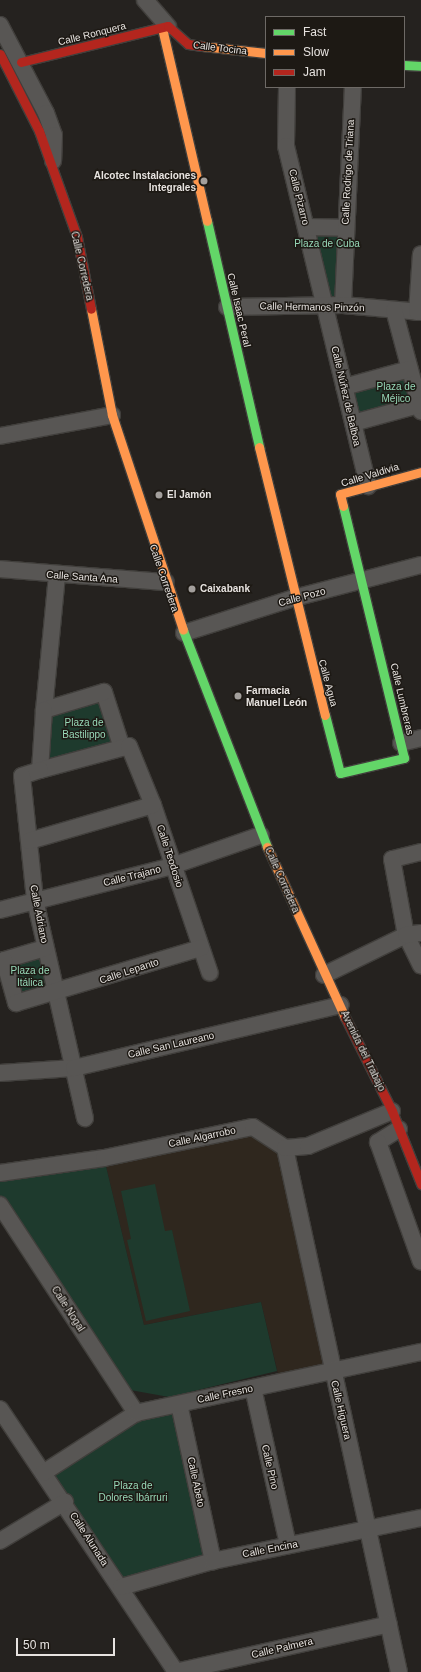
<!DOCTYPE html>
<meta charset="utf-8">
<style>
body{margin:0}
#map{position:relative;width:421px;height:1672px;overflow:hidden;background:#25221f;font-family:Arial,sans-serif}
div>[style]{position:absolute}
.built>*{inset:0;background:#2f271e}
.green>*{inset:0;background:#1e3a2d;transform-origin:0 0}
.roads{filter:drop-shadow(1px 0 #413f3c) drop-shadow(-1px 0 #413f3c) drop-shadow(0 1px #413f3c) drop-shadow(0 -1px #413f3c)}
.street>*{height:16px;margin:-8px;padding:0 8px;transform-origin:8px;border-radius:8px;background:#585654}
.fast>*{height:9px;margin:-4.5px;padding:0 4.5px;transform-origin:4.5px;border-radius:4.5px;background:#63d668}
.slow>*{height:9px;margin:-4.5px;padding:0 4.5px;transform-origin:4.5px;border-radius:4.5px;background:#ff974d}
.jam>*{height:9px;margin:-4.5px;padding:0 4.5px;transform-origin:4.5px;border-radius:4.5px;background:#b3261e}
.dots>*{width:11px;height:11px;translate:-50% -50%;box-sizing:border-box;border:2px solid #1d1914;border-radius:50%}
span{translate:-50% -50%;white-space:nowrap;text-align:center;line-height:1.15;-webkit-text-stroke:3px #1d1914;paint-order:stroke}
.street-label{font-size:10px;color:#e7e3e0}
.poi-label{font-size:10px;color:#e7e3e0;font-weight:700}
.right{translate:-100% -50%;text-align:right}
.left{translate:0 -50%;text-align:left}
.park-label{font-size:10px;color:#98dab9}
.legend{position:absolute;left:265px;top:16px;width:140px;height:72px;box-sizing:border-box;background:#1d1914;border:1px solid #6e6a66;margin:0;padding:5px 7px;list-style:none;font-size:12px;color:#e7e3e0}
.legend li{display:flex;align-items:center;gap:8px;height:20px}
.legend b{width:20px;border:1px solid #6e6a66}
.scale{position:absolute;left:16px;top:1638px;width:99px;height:18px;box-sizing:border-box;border:2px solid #e7e3e0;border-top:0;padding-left:5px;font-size:12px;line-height:14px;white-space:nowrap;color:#e7e3e0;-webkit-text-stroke:3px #1d1914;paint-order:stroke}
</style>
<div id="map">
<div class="built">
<i style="clip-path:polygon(253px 1127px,285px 1148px,332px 1371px,280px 1382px,261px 1302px,144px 1325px,104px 1158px)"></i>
</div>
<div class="green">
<i style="clip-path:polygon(306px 227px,345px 228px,343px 305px,325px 305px)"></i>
<i style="left:410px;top:369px;width:37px;height:68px;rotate:76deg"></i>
<i style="clip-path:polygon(104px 692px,122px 748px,40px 770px,44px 710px)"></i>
<i style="left:45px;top:948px;width:47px;height:43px;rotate:77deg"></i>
<i style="clip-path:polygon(104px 1158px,144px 1325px,261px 1302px,277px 1371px,169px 1397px,119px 1388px,0 1205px,0 1173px)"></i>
<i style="clip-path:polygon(155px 1184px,165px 1231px,172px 1230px,190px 1311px,146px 1321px,127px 1240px,131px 1239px,121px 1191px)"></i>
<i style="clip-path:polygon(179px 1404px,213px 1561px,121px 1587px,43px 1473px,136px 1413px)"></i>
</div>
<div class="roads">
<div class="street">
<i style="left:145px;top:0;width:35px;rotate:49deg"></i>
<i style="left:0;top:25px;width:99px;rotate:62.4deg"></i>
<i style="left:46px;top:113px;width:23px;rotate:70deg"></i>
<i style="left:54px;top:135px;width:26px;rotate:92deg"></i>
<i style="left:287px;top:87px;width:59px;rotate:91deg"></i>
<i style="left:286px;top:146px;width:350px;rotate:76.4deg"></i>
<i style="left:306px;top:227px;width:39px;rotate:1deg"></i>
<i style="left:343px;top:305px;width:218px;rotate:-87.4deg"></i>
<i style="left:227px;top:307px;width:116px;rotate:-1deg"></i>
<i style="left:343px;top:305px;width:78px;rotate:5.1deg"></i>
<i style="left:394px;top:310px;width:105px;rotate:75deg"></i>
<i style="left:417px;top:312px;width:58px;rotate:-86.1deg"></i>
<i style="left:344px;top:387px;width:68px;rotate:-15.3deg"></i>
<i style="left:353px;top:423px;width:68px;rotate:-15.3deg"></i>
<i style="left:0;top:436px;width:114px;rotate:-10.6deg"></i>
<i style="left:0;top:569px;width:166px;rotate:4.5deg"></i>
<i style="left:184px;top:633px;width:115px;rotate:-17.7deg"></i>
<i style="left:294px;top:598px;width:131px;rotate:-14.6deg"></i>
<i style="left:44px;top:710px;width:135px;rotate:-84.5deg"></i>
<i style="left:401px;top:743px;width:21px;rotate:-14deg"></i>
<i style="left:122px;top:748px;width:59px;rotate:-107.8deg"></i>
<i style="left:104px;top:692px;width:63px;rotate:163.3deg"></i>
<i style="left:44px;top:710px;width:60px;rotate:93.8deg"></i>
<i style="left:40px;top:770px;width:92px;rotate:-15.1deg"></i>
<i style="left:129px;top:746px;width:64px;rotate:67.9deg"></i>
<i style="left:153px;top:805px;width:177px;rotate:71.3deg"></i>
<i style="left:40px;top:770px;width:19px;rotate:162deg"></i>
<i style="left:22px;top:776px;width:125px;rotate:84deg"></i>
<i style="left:35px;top:900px;width:224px;rotate:77.1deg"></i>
<i style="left:29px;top:841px;width:129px;rotate:-16.2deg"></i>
<i style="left:421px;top:852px;width:30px;rotate:166deg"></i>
<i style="left:392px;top:859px;width:77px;rotate:79.6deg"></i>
<i style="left:406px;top:935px;width:34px;rotate:64deg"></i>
<i style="left:0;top:910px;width:178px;rotate:-14.3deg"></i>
<i style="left:172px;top:866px;width:94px;rotate:-19.2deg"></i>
<i style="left:45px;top:948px;width:43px;rotate:163.7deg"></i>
<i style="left:4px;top:960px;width:45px;rotate:74.4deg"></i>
<i style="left:16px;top:1003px;width:193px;rotate:-16.6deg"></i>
<i style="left:324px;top:975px;width:91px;rotate:-26deg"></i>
<i style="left:406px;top:935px;width:15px;rotate:-8deg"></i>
<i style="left:0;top:1073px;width:74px;rotate:-3.9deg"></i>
<i style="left:74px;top:1068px;width:274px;rotate:-13.3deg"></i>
<i style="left:399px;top:1129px;width:25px;rotate:148deg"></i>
<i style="left:378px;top:1142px;width:127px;rotate:70.3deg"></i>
<i style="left:285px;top:1148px;width:536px;rotate:77.73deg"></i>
<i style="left:0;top:1173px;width:105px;rotate:-8.2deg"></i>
<i style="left:104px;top:1158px;width:152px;rotate:-11.8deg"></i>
<i style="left:253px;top:1127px;width:38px;rotate:33deg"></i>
<i style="left:285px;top:1148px;width:23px;rotate:-5deg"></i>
<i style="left:308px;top:1146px;width:91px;rotate:-22.6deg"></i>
<i style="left:0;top:1205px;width:249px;rotate:56.8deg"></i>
<i style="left:253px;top:1388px;width:161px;rotate:77.4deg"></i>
<i style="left:179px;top:1404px;width:161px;rotate:77.8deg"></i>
<i style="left:0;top:1409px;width:316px;rotate:56.2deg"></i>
<i style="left:43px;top:1473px;width:111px;rotate:-32.8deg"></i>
<i style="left:136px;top:1413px;width:291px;rotate:-12.1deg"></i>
<i style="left:0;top:1541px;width:76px;rotate:-31deg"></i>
<i style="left:121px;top:1587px;width:96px;rotate:-15.8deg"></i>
<i style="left:213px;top:1561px;width:212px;rotate:-11.7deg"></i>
<i style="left:175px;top:1672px;width:219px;rotate:-12.6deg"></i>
</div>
<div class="fast">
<i style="left:404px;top:65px;width:17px;rotate:3deg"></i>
<i style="left:207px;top:221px;width:232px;rotate:77deg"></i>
<i style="left:183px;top:630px;width:233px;rotate:68.8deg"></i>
<i style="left:325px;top:715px;width:60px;rotate:75.5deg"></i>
<i style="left:340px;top:773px;width:66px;rotate:-13.2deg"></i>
<i style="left:404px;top:758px;width:259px;rotate:-103.6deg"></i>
</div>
<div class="slow">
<i style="left:162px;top:28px;width:198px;rotate:76.9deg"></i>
<i style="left:202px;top:46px;width:64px;rotate:6.2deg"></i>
<i style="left:91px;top:309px;width:108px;rotate:78.8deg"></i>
<i style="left:112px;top:415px;width:226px;rotate:71.7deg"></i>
<i style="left:259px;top:447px;width:276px;rotate:76.2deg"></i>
<i style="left:343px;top:506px;width:12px;rotate:-104deg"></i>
<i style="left:340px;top:494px;width:84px;rotate:-15.2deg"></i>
<i style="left:267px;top:847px;width:187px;rotate:65.4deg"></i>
</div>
<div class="jam">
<i style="left:0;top:54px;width:86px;rotate:63.1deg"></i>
<i style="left:39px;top:131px;width:113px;rotate:70.3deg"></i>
<i style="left:77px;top:237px;width:73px;rotate:79deg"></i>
<i style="left:21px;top:62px;width:151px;rotate:-13.8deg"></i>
<i style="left:168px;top:26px;width:27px;rotate:42deg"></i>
<i style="left:188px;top:44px;width:14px;rotate:8deg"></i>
<i style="left:345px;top:1017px;width:105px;rotate:63.4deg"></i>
<i style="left:392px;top:1111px;width:79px;rotate:68.3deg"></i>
</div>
</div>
<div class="dots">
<i style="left:204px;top:181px;background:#a39f9c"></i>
<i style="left:159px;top:495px;background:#a39f9c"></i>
<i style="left:192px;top:589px;background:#a39f9c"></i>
<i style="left:238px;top:696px;background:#a39f9c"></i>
</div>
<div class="street-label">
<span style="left:92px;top:34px;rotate:-14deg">Calle Ronquera</span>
<span style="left:220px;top:48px;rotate:7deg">Calle Tocina</span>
<span style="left:348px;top:172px;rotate:-87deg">Calle Rodrigo de Triana</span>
<span style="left:299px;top:197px;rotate:76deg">Calle Pizarro</span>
<span style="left:82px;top:266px;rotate:77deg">Calle Corredera</span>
<span style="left:312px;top:307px;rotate:1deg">Calle Hermanos Pinzón</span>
<span style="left:239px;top:310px;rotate:77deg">Calle Isaac Peral</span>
<span style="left:346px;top:396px;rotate:77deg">Calle Núñez de Balboa</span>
<span style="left:370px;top:475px;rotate:-17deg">Calle Valdivia</span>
<span style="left:82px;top:577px;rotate:4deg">Calle Santa Ana</span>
<span style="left:164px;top:578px;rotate:71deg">Calle Corredera</span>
<span style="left:302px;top:597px;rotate:-15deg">Calle Pozo</span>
<span style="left:328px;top:683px;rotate:75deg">Calle Agua</span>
<span style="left:402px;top:699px;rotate:77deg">Calle Lumbreras</span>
<span style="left:170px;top:856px;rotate:72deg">Calle Teodosio</span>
<span style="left:132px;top:876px;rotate:-14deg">Calle Trajano</span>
<span style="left:282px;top:880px;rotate:66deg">Calle Corredera</span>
<span style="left:39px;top:914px;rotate:79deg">Calle Adriano</span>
<span style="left:129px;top:971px;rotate:-18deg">Calle Lepanto</span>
<span style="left:171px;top:1045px;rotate:-13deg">Calle San Laureano</span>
<span style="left:363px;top:1051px;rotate:64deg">Avenida del Trabajo</span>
<span style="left:202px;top:1137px;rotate:-12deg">Calle Algarrobo</span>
<span style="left:68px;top:1309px;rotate:57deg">Calle Nogal</span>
<span style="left:225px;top:1394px;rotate:-12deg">Calle Fresno</span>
<span style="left:341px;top:1410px;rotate:77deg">Calle Higuera</span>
<span style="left:270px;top:1467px;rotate:77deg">Calle Pino</span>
<span style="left:196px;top:1482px;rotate:78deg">Calle Abeto</span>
<span style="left:89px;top:1539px;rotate:57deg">Calle Alunada</span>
<span style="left:270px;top:1549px;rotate:-11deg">Calle Encina</span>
<span style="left:282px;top:1648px;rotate:-13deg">Calle Palmera</span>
</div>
<div class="poi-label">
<span class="right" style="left:196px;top:181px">Alcotec Instalaciones<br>Integrales</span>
<span class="left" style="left:167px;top:495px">El Jamón</span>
<span class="left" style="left:200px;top:589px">Caixabank</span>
<span class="left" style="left:246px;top:696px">Farmacia<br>Manuel León</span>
</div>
<div class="park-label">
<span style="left:327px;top:244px">Plaza de Cuba</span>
<span style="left:396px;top:392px">Plaza de<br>Méjico</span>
<span style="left:84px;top:728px">Plaza de<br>Bastilippo</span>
<span style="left:30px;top:976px">Plaza de<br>Itálica</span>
<span style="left:133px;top:1491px">Plaza de<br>Dolores Ibárruri</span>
</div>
<ul class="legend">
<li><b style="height:5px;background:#63d668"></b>Fast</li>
<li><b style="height:5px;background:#ff974d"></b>Slow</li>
<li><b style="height:5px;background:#b3261e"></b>Jam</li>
</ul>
<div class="scale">50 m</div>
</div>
